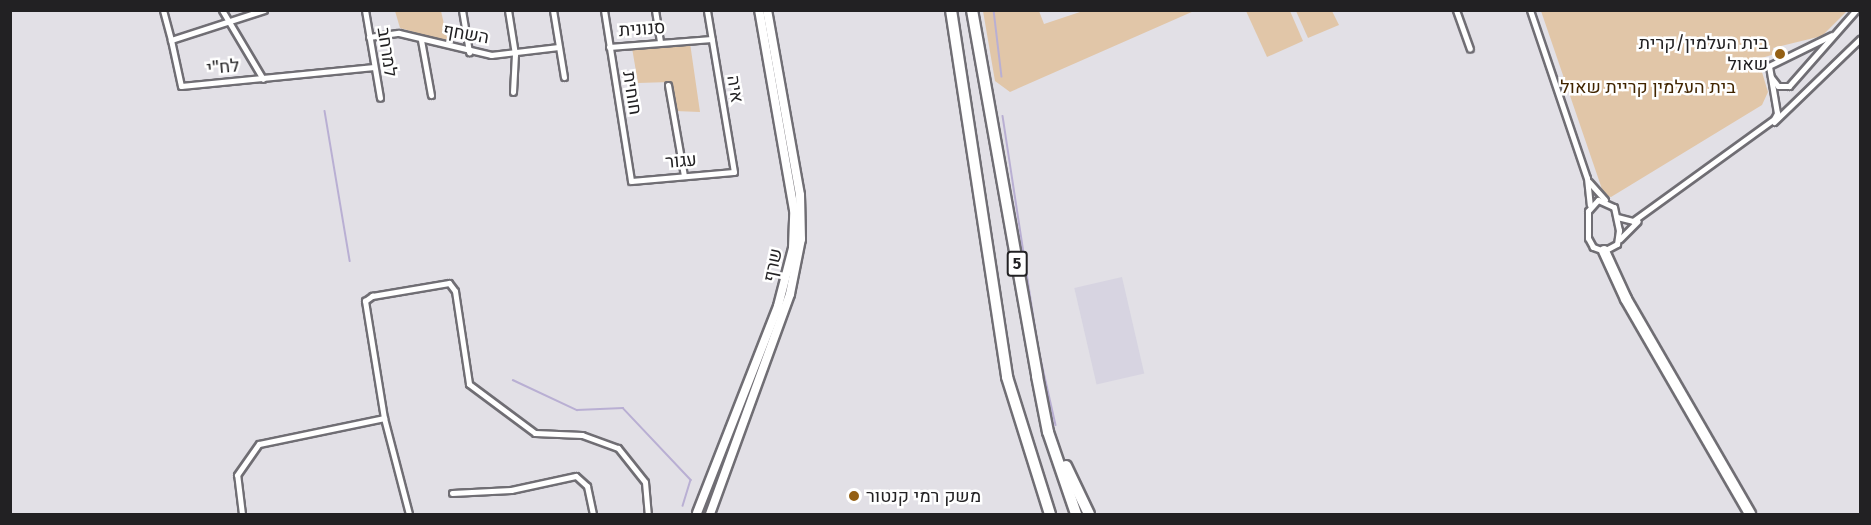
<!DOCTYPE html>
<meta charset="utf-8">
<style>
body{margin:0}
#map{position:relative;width:1871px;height:525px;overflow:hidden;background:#e2e0e6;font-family:"Fira Sans",Heebo,sans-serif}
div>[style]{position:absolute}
.built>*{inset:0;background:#d7d4e1;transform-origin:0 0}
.green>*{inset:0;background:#e1c6a8}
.stream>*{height:1.5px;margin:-0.75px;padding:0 0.75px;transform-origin:0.75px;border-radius:0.75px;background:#b9afd3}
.roads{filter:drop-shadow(2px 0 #706e74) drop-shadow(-2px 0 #706e74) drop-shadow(0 2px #706e74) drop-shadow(0 -2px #706e74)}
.street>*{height:5px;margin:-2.5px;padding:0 2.5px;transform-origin:2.5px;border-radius:2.5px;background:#fff}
.secondary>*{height:8px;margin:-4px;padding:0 4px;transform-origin:4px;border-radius:4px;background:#fff}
.highway>*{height:10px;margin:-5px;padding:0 5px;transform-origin:5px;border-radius:5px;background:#fff}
.dots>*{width:16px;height:16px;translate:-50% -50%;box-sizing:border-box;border:3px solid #fff;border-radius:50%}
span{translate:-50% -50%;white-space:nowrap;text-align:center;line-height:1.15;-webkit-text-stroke:5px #fff;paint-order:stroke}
.shield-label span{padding:2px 4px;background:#fff;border:2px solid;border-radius:4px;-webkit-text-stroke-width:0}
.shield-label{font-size:16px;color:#222123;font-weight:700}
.street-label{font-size:18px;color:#222123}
.poi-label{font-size:18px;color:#222123}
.right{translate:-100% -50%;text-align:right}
.left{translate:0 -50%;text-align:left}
.park-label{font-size:18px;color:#412500}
.frame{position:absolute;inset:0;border:12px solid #222123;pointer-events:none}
</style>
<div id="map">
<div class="built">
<i style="left:1122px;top:277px;width:99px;height:49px;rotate:77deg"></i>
</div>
<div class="green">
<i style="clip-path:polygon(395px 11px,441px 11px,448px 42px,400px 28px)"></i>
<i style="clip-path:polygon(983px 11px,1039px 11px,1044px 24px,1083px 11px,1194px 11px,1010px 92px,995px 81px)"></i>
<i style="clip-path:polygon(1246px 11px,1290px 11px,1303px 41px,1267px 57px)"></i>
<i style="clip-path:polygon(1296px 11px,1332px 11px,1339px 25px,1308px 38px)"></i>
<i style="clip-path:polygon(1541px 11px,1847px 10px,1847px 11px,1822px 36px,1773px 48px,1775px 54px,1758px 59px,1768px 92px,1762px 105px,1611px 197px,1604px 195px)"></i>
<i style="clip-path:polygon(690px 43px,700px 112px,675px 111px,670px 82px,638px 83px,632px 48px)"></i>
</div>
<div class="stream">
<i style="left:994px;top:10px;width:67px;rotate:83.2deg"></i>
<i style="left:325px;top:111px;width:152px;rotate:80.5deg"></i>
<i style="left:1003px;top:116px;width:233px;rotate:81.3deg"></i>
<i style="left:1038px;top:346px;width:81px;rotate:77.2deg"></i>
<i style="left:513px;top:380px;width:71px;rotate:25.1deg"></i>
<i style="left:577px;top:410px;width:46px;rotate:-2.5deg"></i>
<i style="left:623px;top:408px;width:99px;rotate:46.6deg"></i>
<i style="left:691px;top:480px;width:27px;rotate:107deg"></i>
</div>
<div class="roads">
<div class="street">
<i style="left:163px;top:10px;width:31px;rotate:75deg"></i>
<i style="left:222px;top:10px;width:80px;rotate:59.3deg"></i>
<i style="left:264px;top:10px;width:98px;rotate:162.1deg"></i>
<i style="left:171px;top:40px;width:47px;rotate:77.7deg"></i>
<i style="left:181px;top:86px;width:194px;rotate:-5.6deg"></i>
<i style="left:365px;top:10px;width:89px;rotate:80.3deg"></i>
<i style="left:462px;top:10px;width:43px;rotate:80.5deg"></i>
<i style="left:508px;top:10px;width:45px;rotate:81deg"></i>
<i style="left:515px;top:54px;width:38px;rotate:93deg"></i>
<i style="left:553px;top:10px;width:68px;rotate:80.7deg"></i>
<i style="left:604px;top:10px;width:173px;rotate:81deg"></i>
<i style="left:631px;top:181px;width:103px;rotate:-5deg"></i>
<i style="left:734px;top:172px;width:164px;rotate:-99.5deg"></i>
<i style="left:655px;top:10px;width:33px;rotate:81deg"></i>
<i style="left:1456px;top:10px;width:41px;rotate:70.3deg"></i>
<i style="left:1530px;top:10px;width:177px;rotate:71.3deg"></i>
<i style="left:1587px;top:178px;width:27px;rotate:84deg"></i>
<i style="left:369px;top:37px;width:30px;rotate:-8deg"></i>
<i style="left:399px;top:33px;width:95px;rotate:13.4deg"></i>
<i style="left:491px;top:55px;width:68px;rotate:-6.7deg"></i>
<i style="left:421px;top:40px;width:56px;rotate:79.7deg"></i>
<i style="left:609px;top:47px;width:103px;rotate:-4.4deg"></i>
<i style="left:1771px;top:77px;width:11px;rotate:52deg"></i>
<i style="left:1778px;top:86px;width:11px"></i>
<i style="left:1789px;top:86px;width:101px;rotate:-48.6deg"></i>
<i style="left:668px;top:85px;width:92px;rotate:80deg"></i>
<i style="left:1774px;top:122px;width:120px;rotate:-44deg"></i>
<i style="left:1589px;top:182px;width:24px;rotate:48deg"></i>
<i style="left:1598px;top:200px;width:17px;rotate:24deg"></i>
<i style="left:1614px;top:207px;width:24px;rotate:78deg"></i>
<i style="left:1619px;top:230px;width:14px;rotate:98deg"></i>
<i style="left:1617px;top:244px;width:15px;rotate:152deg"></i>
<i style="left:1604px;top:251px;width:12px;rotate:-160deg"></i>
<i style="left:1593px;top:247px;width:10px;rotate:-119deg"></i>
<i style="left:1588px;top:238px;width:27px;rotate:-90deg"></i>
<i style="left:1588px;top:211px;width:15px;rotate:-48deg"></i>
<i style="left:1617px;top:217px;width:16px;rotate:14deg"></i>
<i style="left:1633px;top:221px;width:174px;rotate:-35.9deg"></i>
<i style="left:1774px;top:119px;width:7px;rotate:-63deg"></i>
<i style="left:1777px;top:113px;width:48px;rotate:-99.7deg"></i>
<i style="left:1769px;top:66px;width:70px;rotate:-26.2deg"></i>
<i style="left:1620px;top:239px;width:25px;rotate:-45deg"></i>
<i style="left:452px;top:493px;width:59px;rotate:-2.9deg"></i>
<i style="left:511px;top:490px;width:66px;rotate:-12.2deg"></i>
<i style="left:576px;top:476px;width:15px;rotate:42deg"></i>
<i style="left:587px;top:486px;width:29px;rotate:78deg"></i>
<i style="left:242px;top:514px;width:39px;rotate:-97deg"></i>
<i style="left:237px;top:475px;width:38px;rotate:-55deg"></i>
<i style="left:259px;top:444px;width:128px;rotate:-11.7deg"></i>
<i style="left:409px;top:514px;width:99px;rotate:-104.6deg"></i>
<i style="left:384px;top:418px;width:119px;rotate:-99.2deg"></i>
<i style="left:365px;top:301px;width:9px;rotate:-36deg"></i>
<i style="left:372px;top:296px;width:78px;rotate:-9.6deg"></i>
<i style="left:449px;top:283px;width:10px;rotate:53deg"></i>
<i style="left:455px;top:291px;width:94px;rotate:81.4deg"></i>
<i style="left:469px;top:384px;width:82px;rotate:36.6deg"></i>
<i style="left:535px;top:433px;width:47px;rotate:2.4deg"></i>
<i style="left:582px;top:435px;width:38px;rotate:20deg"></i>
<i style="left:618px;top:448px;width:43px;rotate:51.5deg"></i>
<i style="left:645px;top:482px;width:32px;rotate:85deg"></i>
</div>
<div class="secondary">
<i style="left:697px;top:513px;width:222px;rotate:-68.6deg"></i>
<i style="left:778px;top:306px;width:60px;rotate:-75.5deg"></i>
<i style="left:793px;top:248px;width:38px;rotate:-88deg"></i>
<i style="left:794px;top:210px;width:203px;rotate:-99.9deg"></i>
<i style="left:710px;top:514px;width:234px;rotate:-70deg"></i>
<i style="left:790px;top:294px;width:56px;rotate:-78.7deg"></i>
<i style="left:801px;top:239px;width:44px;rotate:-91.3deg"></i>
<i style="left:800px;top:195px;width:188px;rotate:-100.1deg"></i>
</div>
<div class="highway">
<i style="left:951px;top:10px;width:371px;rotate:81.3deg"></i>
<i style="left:1007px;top:377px;width:144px;rotate:72.6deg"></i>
<i style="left:972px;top:10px;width:372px;rotate:79.9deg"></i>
<i style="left:1037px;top:376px;width:57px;rotate:78.9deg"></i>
<i style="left:1048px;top:432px;width:87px;rotate:71.1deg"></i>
<i style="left:1604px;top:251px;width:53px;rotate:65.4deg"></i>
<i style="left:1626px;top:299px;width:248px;rotate:60deg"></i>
<i style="left:1066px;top:466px;width:53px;rotate:64.4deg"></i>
</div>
</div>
<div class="dots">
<i style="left:1780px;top:54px;background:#946015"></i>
<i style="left:854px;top:496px;background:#946015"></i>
</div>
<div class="shield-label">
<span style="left:1017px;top:264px">5</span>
</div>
<div class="street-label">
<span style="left:642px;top:29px;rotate:-4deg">סנונית</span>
<span style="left:466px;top:34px;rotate:10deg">השחף</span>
<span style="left:387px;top:52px;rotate:81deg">למרחב</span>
<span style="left:223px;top:67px;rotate:-5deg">לח"י</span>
<span style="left:735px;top:89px;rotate:81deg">איה</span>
<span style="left:632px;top:93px;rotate:81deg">חוחית</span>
<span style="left:681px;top:161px;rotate:-5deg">עגור</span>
<span style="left:773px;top:265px;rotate:-78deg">שרף</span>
</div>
<div class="poi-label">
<span class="right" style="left:1768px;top:54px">בית העלמין/קרית<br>שאול</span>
<span class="left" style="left:866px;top:496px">משק רמי קנטור</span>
</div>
<div class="park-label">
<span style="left:1648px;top:87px">בית העלמין קריית שאול</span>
</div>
<div class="frame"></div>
</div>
